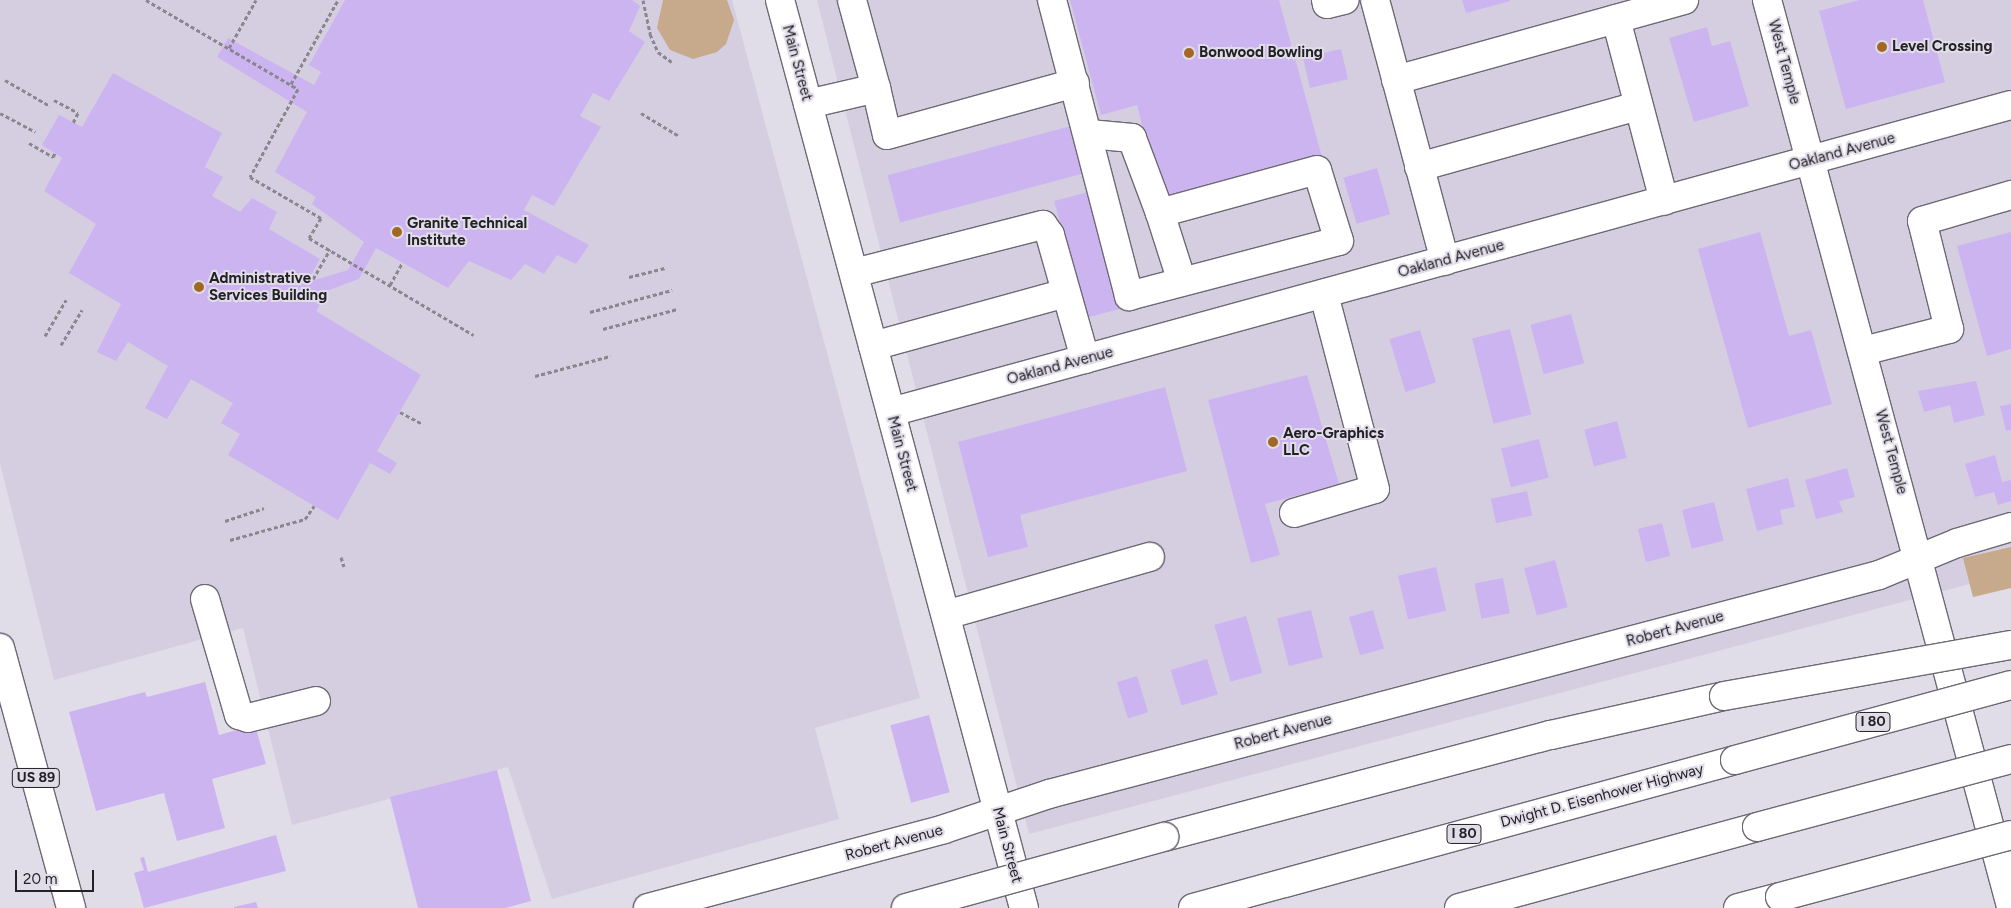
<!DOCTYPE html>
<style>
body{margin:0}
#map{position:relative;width:2011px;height:908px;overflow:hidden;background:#e0dce8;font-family:Figtree,sans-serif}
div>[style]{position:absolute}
.built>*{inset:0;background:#d5cee1}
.green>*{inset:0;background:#c7a98b}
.building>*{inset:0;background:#ccb4f0;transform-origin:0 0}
.path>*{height:3px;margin-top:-1.5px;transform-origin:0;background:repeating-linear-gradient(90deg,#89868e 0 4px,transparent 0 6.5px)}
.roads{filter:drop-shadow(1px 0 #6d6974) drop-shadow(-1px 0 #6d6974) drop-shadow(0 1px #6d6974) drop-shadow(0 -1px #6d6974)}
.minor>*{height:28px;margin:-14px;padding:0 14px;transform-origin:14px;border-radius:14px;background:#fff}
.major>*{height:28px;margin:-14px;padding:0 14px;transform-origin:14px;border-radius:14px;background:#fff}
.highway>*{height:28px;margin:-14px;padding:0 14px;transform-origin:14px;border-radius:14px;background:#fff}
.bridges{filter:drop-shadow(1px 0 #6d6974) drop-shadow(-1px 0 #6d6974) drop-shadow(0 1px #6d6974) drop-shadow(0 -1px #6d6974)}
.highway-bridge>*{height:28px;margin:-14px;padding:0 14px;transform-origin:14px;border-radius:14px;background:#fff}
.dots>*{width:14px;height:14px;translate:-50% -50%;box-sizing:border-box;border:2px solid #e0dce8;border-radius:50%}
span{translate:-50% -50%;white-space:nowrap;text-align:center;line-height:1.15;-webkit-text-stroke:4px #e0dce8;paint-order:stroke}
.shield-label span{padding:1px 4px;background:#e0dce8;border:1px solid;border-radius:4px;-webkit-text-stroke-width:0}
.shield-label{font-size:14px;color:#232126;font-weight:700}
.poi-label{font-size:15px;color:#232126;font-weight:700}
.left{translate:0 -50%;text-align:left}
.street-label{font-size:15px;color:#232126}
.scale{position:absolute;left:15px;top:870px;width:79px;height:22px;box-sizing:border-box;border:2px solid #232126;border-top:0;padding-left:6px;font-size:15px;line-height:18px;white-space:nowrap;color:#232126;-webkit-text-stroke:4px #e0dce8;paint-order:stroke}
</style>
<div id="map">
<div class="built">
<i style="clip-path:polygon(0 0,732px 0,920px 698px,815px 728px,839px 819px,552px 899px,508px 767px,292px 825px,243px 628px,54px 680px,0 463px)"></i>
<i style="clip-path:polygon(817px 0,2011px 0,2011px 573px,1029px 834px)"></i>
</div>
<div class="green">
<i style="clip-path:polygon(663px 0,727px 0,734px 20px,726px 44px,717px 52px,693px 59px,670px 50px,657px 28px)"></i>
<i style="clip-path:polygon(2011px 547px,2011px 588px,1973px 597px,1963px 558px)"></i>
</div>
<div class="building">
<i style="clip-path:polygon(345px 0,632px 0,640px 6px,629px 31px,645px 42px,609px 101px,593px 93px,580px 116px,601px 127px,554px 206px,532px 195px,524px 210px,589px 245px,576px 264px,557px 255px,544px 274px,525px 264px,511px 280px,469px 261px,448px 288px,376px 248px,359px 279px,329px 290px,316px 311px,421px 375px,377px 451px,397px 463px,390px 474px,370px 463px,338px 520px,228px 455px,240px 434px,221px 423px,233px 403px,191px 379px,167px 419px,145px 408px,168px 366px,128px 342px,116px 361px,97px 352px,121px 304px,69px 273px,96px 224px,44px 191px,62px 158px,42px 145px,59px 115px,82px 127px,113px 73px,222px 133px,205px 167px,223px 177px,212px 196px,240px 212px,252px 198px,277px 212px,269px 229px,320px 259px,310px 277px,315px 280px,348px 270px,364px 242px,312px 204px,316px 197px,275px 172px,307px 112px,217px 57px,228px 38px,314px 85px,321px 72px,309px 65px)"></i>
<i style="clip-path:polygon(1070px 0,1279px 0,1322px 157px,1161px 200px,1137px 105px,1101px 115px)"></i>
<i style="clip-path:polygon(1462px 0,1510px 0,1510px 1px,1466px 13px)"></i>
<i style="clip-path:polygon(1859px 0,1923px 0,1945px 82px,1846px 109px,1819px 11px)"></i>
<i style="clip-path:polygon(1707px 27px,1712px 46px,1730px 41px,1749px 106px,1694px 122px,1669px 38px)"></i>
<i style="left:1341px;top:49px;width:31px;height:39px;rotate:77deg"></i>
<i style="left:1071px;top:126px;width:49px;height:190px;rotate:75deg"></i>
<i style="left:1377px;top:168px;width:48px;height:35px;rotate:74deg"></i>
<i style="left:1088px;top:192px;width:121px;height:35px;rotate:75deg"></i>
<i style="clip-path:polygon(1760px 232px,1789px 336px,1811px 330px,1832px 404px,1748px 428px,1698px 249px)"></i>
<i style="clip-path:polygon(2011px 232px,2011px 349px,1987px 356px,1957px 246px)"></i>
<i style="left:1571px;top:314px;width:51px;height:42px;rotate:75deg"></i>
<i style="left:1510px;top:329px;width:88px;height:39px;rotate:76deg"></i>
<i style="left:1420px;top:330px;width:55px;height:32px;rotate:73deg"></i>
<i style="clip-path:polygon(1307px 375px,1339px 484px,1265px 504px,1280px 555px,1251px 563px,1208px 400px)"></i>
<i style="clip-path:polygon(1976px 381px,1985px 415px,1954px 423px,1950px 405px,1924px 412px,1918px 391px)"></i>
<i style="clip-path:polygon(1165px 387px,1187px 471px,1020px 515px,1028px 547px,988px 557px,958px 442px)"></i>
<i style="clip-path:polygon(2011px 404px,2011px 430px,2006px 431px,2000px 406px)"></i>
<i style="left:1617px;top:421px;width:38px;height:34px;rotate:75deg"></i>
<i style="left:1539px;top:439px;width:40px;height:39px;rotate:76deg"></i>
<i style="clip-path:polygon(1995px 455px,2002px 482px,2011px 480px,2011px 501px,1998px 505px,1994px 492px,1975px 497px,1965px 464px)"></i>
<i style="clip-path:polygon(1847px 468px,1855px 497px,1839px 501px,1843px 512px,1816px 519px,1805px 480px)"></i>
<i style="clip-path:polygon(1788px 478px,1795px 507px,1780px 510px,1783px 524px,1757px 531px,1746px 489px)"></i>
<i style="left:1527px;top:491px;width:25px;height:37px;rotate:78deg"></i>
<i style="left:1714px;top:502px;width:40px;height:33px;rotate:76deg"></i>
<i style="left:1662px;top:523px;width:34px;height:25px;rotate:76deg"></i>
<i style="left:1555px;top:560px;width:49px;height:32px;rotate:75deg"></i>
<i style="left:1436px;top:567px;width:45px;height:39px;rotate:77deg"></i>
<i style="left:1503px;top:578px;width:36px;height:29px;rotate:79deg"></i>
<i style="left:1311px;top:610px;width:49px;height:35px;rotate:76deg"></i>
<i style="left:1373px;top:610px;width:40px;height:25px;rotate:74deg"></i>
<i style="left:1246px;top:616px;width:59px;height:33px;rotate:74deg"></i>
<i style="left:1207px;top:659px;width:37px;height:38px;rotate:73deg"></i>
<i style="left:1137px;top:676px;width:38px;height:21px;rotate:73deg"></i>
<i style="clip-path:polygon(205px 682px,219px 735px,255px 725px,266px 764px,212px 779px,225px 828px,177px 841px,164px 793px,96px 811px,69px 712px,145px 692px,147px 697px)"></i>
<i style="left:929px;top:715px;width:80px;height:40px;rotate:75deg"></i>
<i style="clip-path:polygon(497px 770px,531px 901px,505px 908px,418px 908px,390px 797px)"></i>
<i style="clip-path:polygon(276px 835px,286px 871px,144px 908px,134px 873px,144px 870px,140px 858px,144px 857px,148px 872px)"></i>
<i style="clip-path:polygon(256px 902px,258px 908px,234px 908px,234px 907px)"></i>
</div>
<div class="path">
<i style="left:146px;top:0;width:176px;rotate:30.4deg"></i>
<i style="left:298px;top:89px;width:100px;rotate:118.6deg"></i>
<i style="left:250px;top:177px;width:82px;rotate:30deg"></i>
<i style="left:321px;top:218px;width:23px;rotate:121deg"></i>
<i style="left:309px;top:238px;width:191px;rotate:30.5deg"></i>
<i style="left:643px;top:0;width:35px;rotate:78deg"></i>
<i style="left:650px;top:34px;width:20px;rotate:66deg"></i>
<i style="left:658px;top:52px;width:17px;rotate:36deg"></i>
<i style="left:229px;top:48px;width:55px;rotate:-60.6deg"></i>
<i style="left:5px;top:80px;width:52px;rotate:30deg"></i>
<i style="left:291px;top:84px;width:96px;rotate:-60.8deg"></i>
<i style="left:54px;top:100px;width:27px;rotate:28deg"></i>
<i style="left:78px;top:113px;width:11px;rotate:117deg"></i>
<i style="left:0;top:113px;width:40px;rotate:28deg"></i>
<i style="left:641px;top:113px;width:44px;rotate:31.2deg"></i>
<i style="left:29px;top:143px;width:28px;rotate:30deg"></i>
<i style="left:53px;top:157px;width:4px;rotate:-63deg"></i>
<i style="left:629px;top:277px;width:38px;rotate:-14deg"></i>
<i style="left:313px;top:279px;width:34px;rotate:-60deg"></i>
<i style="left:390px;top:285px;width:25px;rotate:-61deg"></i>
<i style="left:590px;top:312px;width:85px;rotate:-15deg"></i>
<i style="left:603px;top:329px;width:77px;rotate:-15.1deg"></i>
<i style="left:45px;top:336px;width:42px;rotate:-59.7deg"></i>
<i style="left:61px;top:345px;width:41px;rotate:-59deg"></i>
<i style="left:535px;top:376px;width:78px;rotate:-14.9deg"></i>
<i style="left:400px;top:412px;width:26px;rotate:28deg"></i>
<i style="left:225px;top:521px;width:41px;rotate:-18.4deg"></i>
<i style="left:230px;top:540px;width:78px;rotate:-15.6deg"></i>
<i style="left:305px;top:519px;width:16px;rotate:-55deg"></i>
<i style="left:341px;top:557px;width:10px;rotate:73deg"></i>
</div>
<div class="roads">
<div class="minor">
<i style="left:780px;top:0;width:940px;rotate:74.96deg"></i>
<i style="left:1052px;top:0;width:306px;rotate:75.4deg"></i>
<i style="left:1129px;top:296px;width:217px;rotate:-14.7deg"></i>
<i style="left:1339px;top:241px;width:74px;rotate:-107.2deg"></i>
<i style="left:1317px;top:170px;width:163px;rotate:164.7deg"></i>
<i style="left:1160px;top:213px;width:80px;rotate:-110.5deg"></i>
<i style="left:1132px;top:138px;width:43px;rotate:-174.7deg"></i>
<i style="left:1326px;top:0;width:4px;rotate:76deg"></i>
<i style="left:1327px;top:4px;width:18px;rotate:-13deg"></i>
<i style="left:1375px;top:0;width:270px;rotate:75deg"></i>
<i style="left:1767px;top:0;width:938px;rotate:74.93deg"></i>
<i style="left:1616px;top:19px;width:188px;rotate:75.2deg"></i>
<i style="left:1396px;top:80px;width:299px;rotate:-15.5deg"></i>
<i style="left:876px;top:88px;width:48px;rotate:76.8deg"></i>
<i style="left:887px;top:135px;width:195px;rotate:-15.5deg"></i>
<i style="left:808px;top:104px;width:70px;rotate:-13.2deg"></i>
<i style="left:876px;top:88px;width:91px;rotate:-105.3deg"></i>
<i style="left:1419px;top:167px;width:227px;rotate:-15.6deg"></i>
<i style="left:1160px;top:213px;width:72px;rotate:72.3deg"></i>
<i style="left:854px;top:273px;width:195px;rotate:-14.3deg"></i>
<i style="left:1043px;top:225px;width:12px;rotate:55deg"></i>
<i style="left:1050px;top:235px;width:129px;rotate:74.2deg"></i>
<i style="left:873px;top:346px;width:200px;rotate:-15.4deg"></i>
<i style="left:1863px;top:351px;width:89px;rotate:-14.3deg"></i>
<i style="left:1949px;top:329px;width:111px;rotate:-104deg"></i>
<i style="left:1922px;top:221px;width:93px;rotate:-16.3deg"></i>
<i style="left:891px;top:412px;width:1161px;rotate:-15.33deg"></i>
<i style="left:1294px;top:513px;width:84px;rotate:-16.5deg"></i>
<i style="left:1375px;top:489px;width:202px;rotate:-104.7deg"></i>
<i style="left:205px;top:599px;width:121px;rotate:73.7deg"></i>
<i style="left:239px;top:715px;width:9px;rotate:18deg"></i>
<i style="left:248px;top:718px;width:70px;rotate:-14deg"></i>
<i style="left:946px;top:615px;width:212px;rotate:-15.9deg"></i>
<i style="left:648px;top:908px;width:306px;rotate:-14.9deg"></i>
<i style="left:944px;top:829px;width:111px;rotate:-18.4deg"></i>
<i style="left:1049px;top:794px;width:858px;rotate:-14.78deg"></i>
<i style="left:1879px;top:575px;width:84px;rotate:-22.3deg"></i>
<i style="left:1957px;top:543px;width:56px;rotate:-16.5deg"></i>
</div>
<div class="major">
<i style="left:0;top:648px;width:270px;rotate:74.7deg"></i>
</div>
<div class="highway">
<i style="left:1164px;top:837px;width:400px;rotate:-14.8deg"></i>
<i style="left:1551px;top:735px;width:177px;rotate:-12.7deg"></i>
<i style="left:1193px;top:908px;width:562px;rotate:-15.27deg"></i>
<i style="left:1459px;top:908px;width:309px;rotate:-15.2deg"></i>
<i style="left:1738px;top:908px;width:43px;rotate:-14.7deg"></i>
</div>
</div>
<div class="bridges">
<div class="highway-bridge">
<i style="left:1724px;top:696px;width:291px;rotate:-10.1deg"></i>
<i style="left:1735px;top:760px;width:286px;rotate:-15.2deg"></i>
<i style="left:1757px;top:827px;width:263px;rotate:-15deg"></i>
<i style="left:1780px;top:897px;width:239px;rotate:-15deg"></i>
<i style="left:906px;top:908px;width:268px;rotate:-15.4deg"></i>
</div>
</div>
<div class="dots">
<i style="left:1882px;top:47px;background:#a06824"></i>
<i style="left:1189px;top:53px;background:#a06824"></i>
<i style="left:397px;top:232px;background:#a06824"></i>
<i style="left:199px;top:287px;background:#a06824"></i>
<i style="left:1273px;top:442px;background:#a06824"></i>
</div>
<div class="shield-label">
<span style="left:1873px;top:722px">I 80</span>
<span style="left:36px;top:778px">US 89</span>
<span style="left:1464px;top:834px">I 80</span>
</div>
<div class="poi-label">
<span class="left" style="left:1892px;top:47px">Level Crossing</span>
<span class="left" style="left:1199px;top:53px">Bonwood Bowling</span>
<span class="left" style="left:407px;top:232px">Granite Technical<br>Institute</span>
<span class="left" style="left:209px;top:287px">Administrative<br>Services Building</span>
<span class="left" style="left:1283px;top:442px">Aero-Graphics<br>LLC</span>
</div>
<div class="street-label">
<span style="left:1784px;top:62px;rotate:75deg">West Temple</span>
<span style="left:797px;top:63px;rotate:75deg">Main Street</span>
<span style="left:1842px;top:152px;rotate:-15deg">Oakland Avenue</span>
<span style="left:1451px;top:259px;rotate:-15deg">Oakland Avenue</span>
<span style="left:1060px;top:366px;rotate:-15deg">Oakland Avenue</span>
<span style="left:1891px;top:452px;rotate:75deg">West Temple</span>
<span style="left:902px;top:454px;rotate:75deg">Main Street</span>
<span style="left:1675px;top:629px;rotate:-15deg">Robert Avenue</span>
<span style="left:1283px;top:732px;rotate:-15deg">Robert Avenue</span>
<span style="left:1602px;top:796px;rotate:-15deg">Dwight D. Eisenhower Highway</span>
<span style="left:894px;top:843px;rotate:-15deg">Robert Avenue</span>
<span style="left:1007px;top:845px;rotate:75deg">Main Street</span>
</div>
<div class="scale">20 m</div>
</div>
